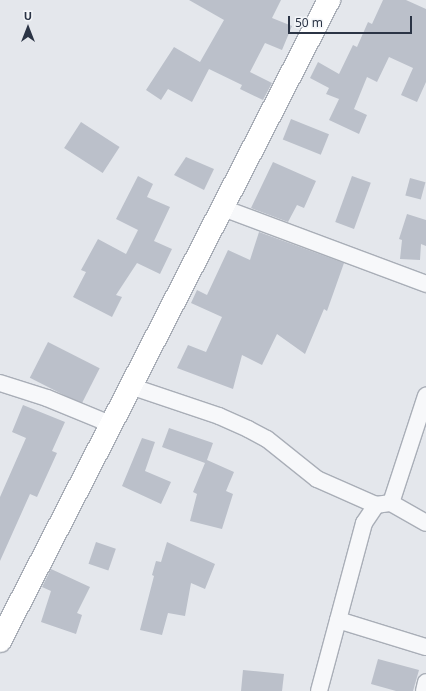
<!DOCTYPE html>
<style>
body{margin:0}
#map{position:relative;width:426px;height:691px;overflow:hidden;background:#e4e7ec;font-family:"Noto Sans",sans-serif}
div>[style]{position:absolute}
.building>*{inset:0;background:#bbc0ca;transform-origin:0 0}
.roads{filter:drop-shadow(1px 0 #a9aeb7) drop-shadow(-1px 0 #a9aeb7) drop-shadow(0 1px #a9aeb7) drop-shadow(0 -1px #a9aeb7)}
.minor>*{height:16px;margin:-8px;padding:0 8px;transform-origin:8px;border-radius:8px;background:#f7f8fa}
.secondary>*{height:22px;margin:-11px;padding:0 11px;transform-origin:11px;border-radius:11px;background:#fff}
span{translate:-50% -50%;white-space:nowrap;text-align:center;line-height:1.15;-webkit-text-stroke:3px #f4f6f9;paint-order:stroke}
.north{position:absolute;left:8px;top:8px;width:40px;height:40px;-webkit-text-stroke:3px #f4f6f9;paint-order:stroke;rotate:0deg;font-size:11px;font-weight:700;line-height:16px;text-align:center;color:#2b3445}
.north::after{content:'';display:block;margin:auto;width:14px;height:18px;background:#2b3445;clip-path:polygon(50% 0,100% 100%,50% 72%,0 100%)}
.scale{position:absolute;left:288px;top:16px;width:124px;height:18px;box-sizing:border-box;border:2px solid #2b3445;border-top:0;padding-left:5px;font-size:12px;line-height:14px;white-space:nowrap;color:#2b3445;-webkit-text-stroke:3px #f4f6f9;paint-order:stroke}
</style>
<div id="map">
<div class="building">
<i style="clip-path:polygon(189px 0,281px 0,272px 18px,292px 26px,282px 50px,265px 43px,250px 72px,272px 83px,263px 100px,240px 89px,242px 85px,209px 69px,192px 102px,168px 89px,161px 100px,146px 90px,174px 47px,200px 62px,224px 20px)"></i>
<i style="clip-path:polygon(383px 0,406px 0,426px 9px,426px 82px,417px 102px,401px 95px,413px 68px,389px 57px,377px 82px,367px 77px,354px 109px,367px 115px,359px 134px,329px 120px,339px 99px,326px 94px,329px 88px,310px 78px,318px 62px,339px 74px,353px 45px,357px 47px,368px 22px,372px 24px)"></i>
<i style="left:291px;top:119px;width:41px;height:22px;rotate:22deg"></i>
<i style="left:81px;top:122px;width:46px;height:31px;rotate:33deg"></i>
<i style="clip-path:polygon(186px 157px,214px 169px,204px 190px,174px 175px)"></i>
<i style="clip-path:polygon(273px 162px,316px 181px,304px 208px,297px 205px,288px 222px,251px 208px)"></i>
<i style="clip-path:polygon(138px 176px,153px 184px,147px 197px,170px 207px,154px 241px,172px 249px,160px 274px,137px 263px,116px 295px,122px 297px,112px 317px,73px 297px,86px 272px,81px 270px,98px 239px,126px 254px,138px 230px,116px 219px)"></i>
<i style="left:352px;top:176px;width:20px;height:49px;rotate:20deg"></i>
<i style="left:410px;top:178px;width:16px;height:18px;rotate:15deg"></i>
<i style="clip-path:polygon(407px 214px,426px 220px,426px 246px,421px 244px,420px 260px,400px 259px,402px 240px,399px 239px)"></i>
<i style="clip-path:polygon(259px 232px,344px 263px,327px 311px,324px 309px,305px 354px,277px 334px,262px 365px,242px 355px,233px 389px,177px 368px,188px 345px,206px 352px,222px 317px,191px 303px,197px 290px,207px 295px,228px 250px,250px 260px)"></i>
<i style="left:48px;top:342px;width:58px;height:40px;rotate:27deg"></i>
<i style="clip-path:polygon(23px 405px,65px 422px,52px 451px,57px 453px,37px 497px,30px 494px,0 561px,0 497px,26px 438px,12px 432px)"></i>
<i style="clip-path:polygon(169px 428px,213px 443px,207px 460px,234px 472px,226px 491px,233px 494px,222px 529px,190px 521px,197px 494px,193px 492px,205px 463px,162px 447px)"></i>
<i style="clip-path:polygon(142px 438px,155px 442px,145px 471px,171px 482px,161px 504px,122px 486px)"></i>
<i style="left:96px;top:542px;width:21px;height:23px;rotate:19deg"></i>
<i style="clip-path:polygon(167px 542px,215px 564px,205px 589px,191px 583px,185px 616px,168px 613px,162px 635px,140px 630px,154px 576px,152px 575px,156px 561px,161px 562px)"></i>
<i style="clip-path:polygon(51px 569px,90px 587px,77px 613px,82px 615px,76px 634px,41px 622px,51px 591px,42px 587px)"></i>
<i style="clip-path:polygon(378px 659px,419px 670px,413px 691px,396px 691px,371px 684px)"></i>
<i style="clip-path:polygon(243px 670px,284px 674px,282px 691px,241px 691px)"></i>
</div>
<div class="roads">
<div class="minor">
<i style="left:223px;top:208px;width:217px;rotate:20.5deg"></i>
<i style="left:0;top:383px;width:49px;rotate:17.7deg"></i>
<i style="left:47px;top:398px;width:68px;rotate:22.4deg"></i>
<i style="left:130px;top:386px;width:94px;rotate:18.6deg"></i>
<i style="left:219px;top:416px;width:32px;rotate:24deg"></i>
<i style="left:248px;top:429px;width:21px;rotate:28deg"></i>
<i style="left:267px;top:439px;width:64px;rotate:38.7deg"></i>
<i style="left:317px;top:479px;width:64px;rotate:23.8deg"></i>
<i style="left:391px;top:503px;width:113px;rotate:-71.9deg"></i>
<i style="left:338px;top:620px;width:92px;rotate:17.1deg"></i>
<i style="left:319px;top:691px;width:174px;rotate:-75deg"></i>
<i style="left:364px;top:523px;width:22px;rotate:-56deg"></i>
<i style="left:376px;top:505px;width:15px;rotate:-8deg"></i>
<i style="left:391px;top:503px;width:40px;rotate:29.7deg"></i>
<i style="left:424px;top:691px;width:9px;rotate:-77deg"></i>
</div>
<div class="secondary">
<i style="left:0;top:641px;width:721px;rotate:-62.83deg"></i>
</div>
</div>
<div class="north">U</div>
<div class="scale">50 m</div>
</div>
